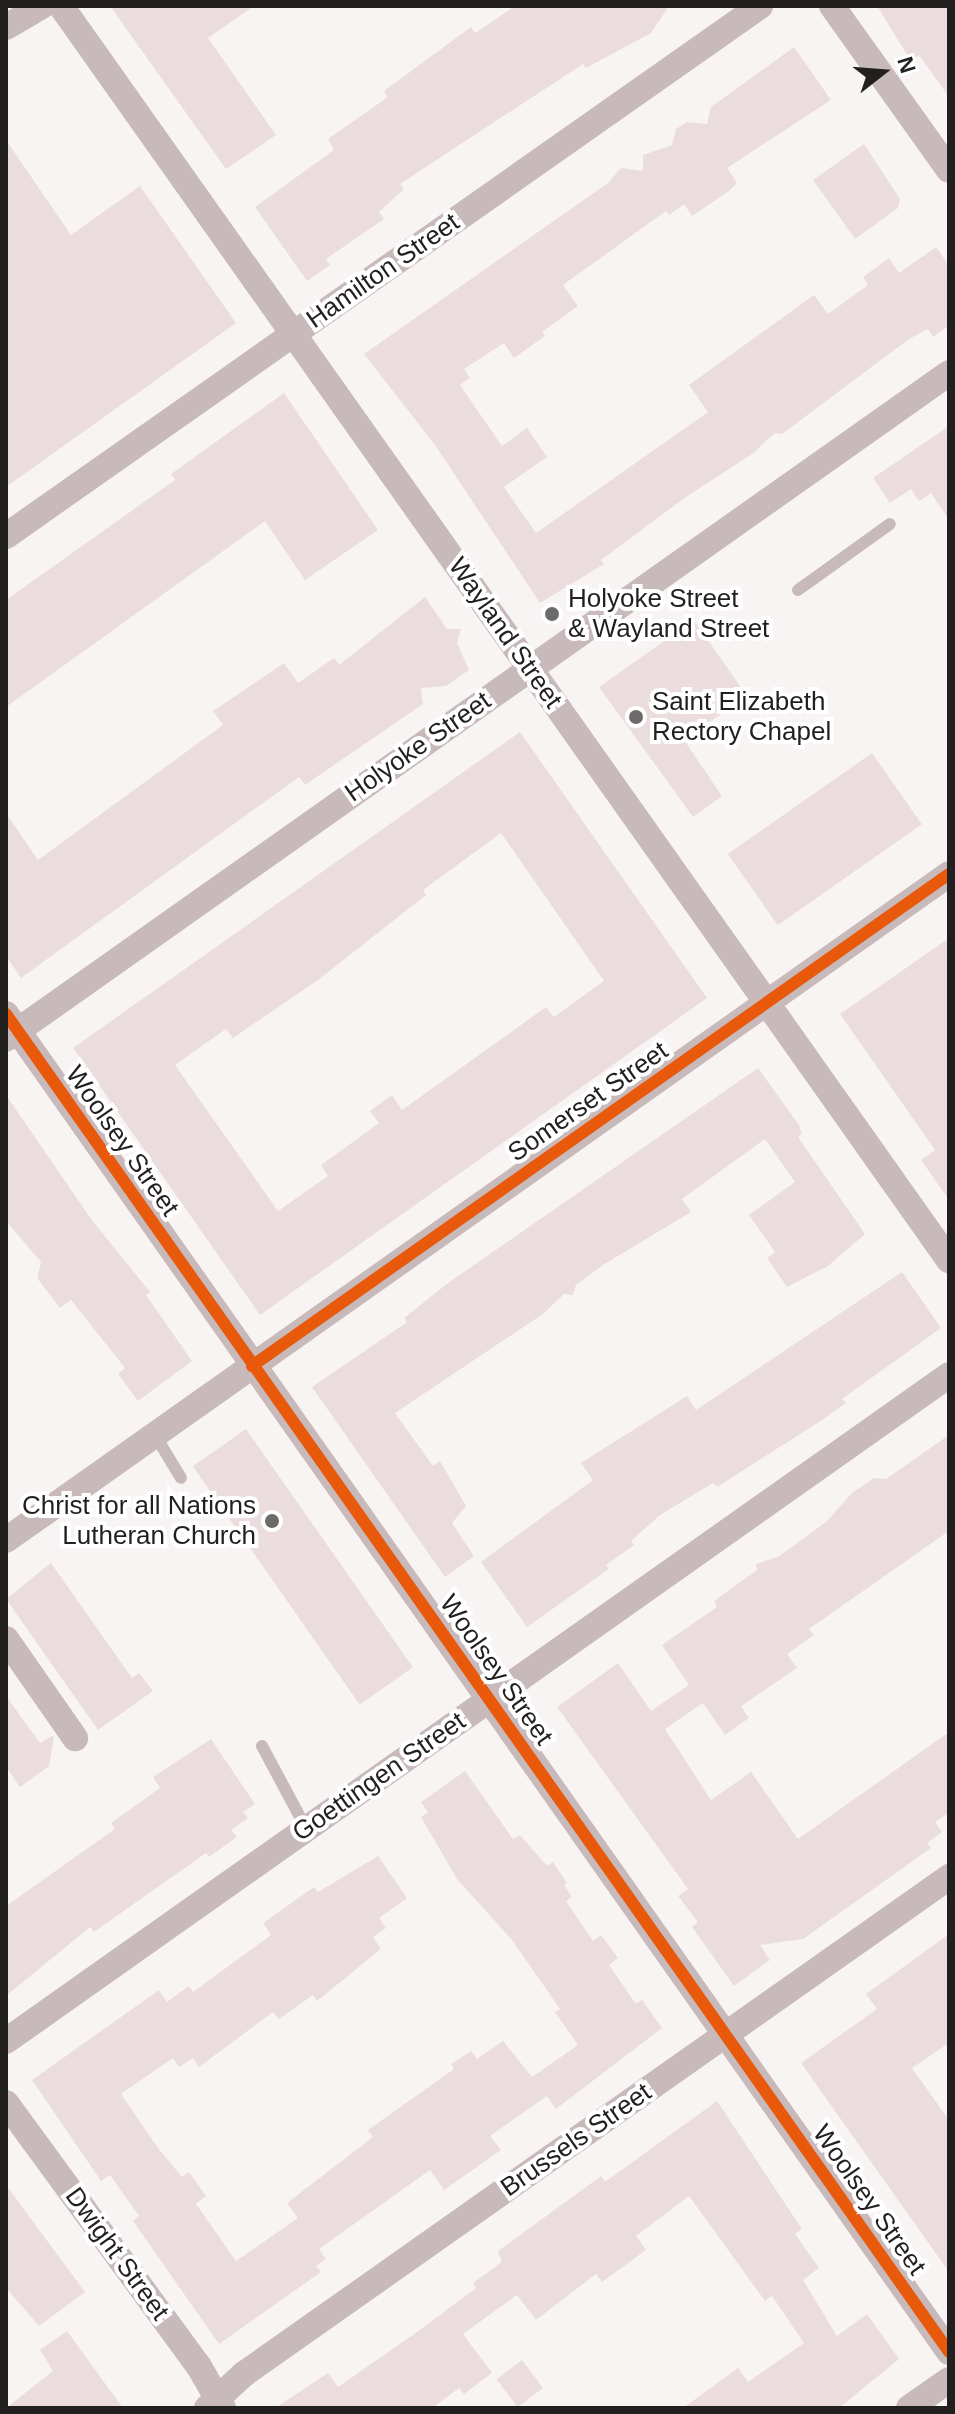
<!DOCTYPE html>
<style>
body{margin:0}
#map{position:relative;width:955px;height:2414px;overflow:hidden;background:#f9f4f4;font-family:Helvetica,sans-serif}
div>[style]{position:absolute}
.building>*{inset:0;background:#ebddde;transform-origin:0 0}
.lane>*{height:12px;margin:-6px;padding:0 6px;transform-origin:6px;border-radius:6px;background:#c8b9ba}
.street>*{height:26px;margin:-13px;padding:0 13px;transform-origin:13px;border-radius:13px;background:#c8b9ba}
.cycleway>*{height:12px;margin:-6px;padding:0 6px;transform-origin:6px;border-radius:6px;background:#e8590c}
.dots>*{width:22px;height:22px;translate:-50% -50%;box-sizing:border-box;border:4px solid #fff;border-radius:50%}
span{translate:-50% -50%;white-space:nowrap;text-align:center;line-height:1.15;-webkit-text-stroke:8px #fff;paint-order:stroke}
.street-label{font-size:26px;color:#221f1f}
.poi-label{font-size:26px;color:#221f1f}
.left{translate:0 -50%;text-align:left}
.right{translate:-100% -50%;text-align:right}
.frame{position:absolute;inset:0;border:8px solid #221f1f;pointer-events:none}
.north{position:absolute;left:843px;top:32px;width:80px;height:80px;-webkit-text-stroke:6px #fff;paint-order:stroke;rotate:73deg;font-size:22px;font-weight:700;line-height:32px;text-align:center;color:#221f1f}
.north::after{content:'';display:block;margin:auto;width:28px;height:36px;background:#221f1f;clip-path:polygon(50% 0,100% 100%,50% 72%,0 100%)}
</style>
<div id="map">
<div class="building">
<i style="clip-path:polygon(110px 6px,254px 6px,208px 38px,276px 135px,226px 169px)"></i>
<i style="clip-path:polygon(515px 6px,669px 6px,651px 33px,586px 68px,583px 64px,400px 184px,404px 189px,379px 212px,384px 219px,326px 259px,330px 265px,307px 281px,255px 207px,334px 150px,328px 139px,388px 97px,384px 91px,471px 27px,475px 33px)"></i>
<i style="clip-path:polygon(877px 6px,949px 6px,949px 97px,919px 55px,911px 61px)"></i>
<i style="clip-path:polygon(794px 47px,831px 100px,727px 168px,737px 183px,729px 191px,692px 216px,684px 204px,669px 215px,666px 211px,563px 285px,578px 306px,542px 332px,545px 336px,514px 358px,504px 343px,464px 369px,470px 378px,460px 385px,502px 446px,527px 428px,547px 457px,504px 487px,536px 533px,708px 412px,689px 385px,814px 295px,828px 314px,868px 285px,863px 277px,889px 258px,899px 273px,936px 247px,949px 265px,949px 325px,933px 337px,928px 329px,909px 339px,782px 434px,775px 433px,752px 454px,686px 497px,601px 560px,604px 564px,540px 603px,435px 445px,364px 354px,608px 183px,621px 168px,643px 171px,643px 155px,672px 145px,676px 129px,687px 122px,707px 124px,711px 107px)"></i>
<i style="clip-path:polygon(6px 140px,71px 235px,140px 186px,236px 323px,6px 487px)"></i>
<i style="clip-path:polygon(864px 144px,900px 199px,898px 208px,855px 239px,813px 180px)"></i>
<i style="clip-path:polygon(284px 393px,378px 530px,305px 580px,265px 521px,6px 707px,6px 600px,175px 480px,171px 474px)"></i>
<i style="clip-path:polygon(949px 426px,949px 520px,931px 493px,919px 501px,911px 489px,890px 503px,873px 478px)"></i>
<i style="clip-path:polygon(425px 597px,447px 629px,461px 629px,457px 643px,469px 670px,446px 686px,421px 688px,423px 704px,305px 785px,299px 777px,21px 978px,6px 956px,6px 813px,38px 860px,223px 725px,213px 711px,284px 663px,298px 683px,334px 658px,339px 665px)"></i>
<i style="clip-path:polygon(694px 620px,747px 696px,684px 740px,722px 796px,693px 817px,599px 687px)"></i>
<i style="clip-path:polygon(evenodd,520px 732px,707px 998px,260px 1315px,73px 1048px,520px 732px,501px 833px,604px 981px,554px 1017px,546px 1007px,402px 1110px,392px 1095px,370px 1111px,379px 1123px,321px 1165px,328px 1176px,278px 1211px,175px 1065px,226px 1029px,233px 1038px,318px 980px,426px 895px,423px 890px,501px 833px)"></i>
<i style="left:872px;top:753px;width:87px;height:176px;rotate:55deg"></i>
<i style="clip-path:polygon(949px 938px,949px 1200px,921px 1160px,935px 1150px,840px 1014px)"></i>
<i style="clip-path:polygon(758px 1068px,799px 1125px,802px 1134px,798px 1137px,865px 1234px,828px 1266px,787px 1287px,767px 1258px,775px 1252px,749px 1215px,795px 1182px,765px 1139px,682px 1199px,691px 1212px,603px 1265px,576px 1285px,573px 1295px,564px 1294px,543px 1314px,395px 1413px,433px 1466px,440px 1461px,466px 1506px,452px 1523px,474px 1556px,445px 1577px,312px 1387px,407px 1322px,404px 1318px,448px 1283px)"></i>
<i style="clip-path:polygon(6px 1095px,91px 1219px,150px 1292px,146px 1295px,192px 1361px,138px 1401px,118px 1374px,125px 1368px,71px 1300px,60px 1308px,37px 1278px,41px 1262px,6px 1221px)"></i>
<i style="clip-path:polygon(902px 1272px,941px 1328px,842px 1399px,846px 1403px,822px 1420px,717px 1487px,713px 1483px,660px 1515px,631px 1541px,634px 1545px,606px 1565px,609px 1569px,527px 1627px,481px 1562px,593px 1480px,581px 1463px,687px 1396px,696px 1410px)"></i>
<i style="left:246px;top:1429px;width:291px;height:65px;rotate:55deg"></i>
<i style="clip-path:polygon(949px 1435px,949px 1531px,809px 1629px,814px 1635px,787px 1654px,797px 1668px,741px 1706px,749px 1718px,725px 1735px,703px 1703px,665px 1729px,711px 1800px,751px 1772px,798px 1839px,949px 1732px,949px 1813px,935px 1822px,942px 1832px,927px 1843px,931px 1848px,803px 1939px,760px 1945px,770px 1960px,734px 1986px,692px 1927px,698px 1922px,678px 1896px,688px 1889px,557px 1707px,618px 1663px,651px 1711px,689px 1685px,662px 1645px,717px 1607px,714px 1601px,757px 1570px,756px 1564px,778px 1557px,826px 1522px,852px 1493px,874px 1478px,886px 1479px)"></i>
<i style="clip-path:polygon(51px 1563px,132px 1678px,139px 1673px,153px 1691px,98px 1730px,6px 1599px)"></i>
<i style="clip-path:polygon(6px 1696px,40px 1743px,54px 1735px,49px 1766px,20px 1787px,6px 1767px)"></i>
<i style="clip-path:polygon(211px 1739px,255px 1804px,243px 1812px,248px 1818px,231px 1830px,237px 1837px,209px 1857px,206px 1853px,94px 1932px,90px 1927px,6px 1996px,6px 1906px,115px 1829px,111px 1823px,160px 1788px,153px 1777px)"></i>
<i style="clip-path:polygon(465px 1771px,513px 1839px,520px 1835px,547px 1866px,553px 1862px,567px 1883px,564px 1885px,572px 1897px,566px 1901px,593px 1941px,601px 1935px,618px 1958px,609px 1965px,636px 2004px,642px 2000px,662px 2028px,556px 2109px,547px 2096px,490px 2136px,501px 2150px,444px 2190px,430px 2170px,319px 2249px,326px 2259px,316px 2266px,321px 2272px,219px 2344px,133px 2221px,139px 2216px,110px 2175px,101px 2181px,32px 2080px,159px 1990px,167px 2002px,189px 1986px,193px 1992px,271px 1935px,263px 1923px,314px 1887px,318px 1892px,378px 1856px,407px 1898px,379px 1918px,386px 1928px,373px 1937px,381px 1949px,317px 2001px,313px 1995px,279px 2019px,273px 2012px,199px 2067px,193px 2058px,179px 2067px,173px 2058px,121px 2094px,158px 2148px,182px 2177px,189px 2172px,206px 2196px,196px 2204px,236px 2261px,298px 2218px,287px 2203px,373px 2137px,368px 2130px,454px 2069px,451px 2064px,471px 2051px,477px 2059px,503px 2041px,532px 2077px,578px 2045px,555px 2012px,560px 2009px,512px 1940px,457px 1879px,421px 1817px,428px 1812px,421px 1802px)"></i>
<i style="clip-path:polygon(949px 1934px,949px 2043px,912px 2068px,949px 2120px,949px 2272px,801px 2063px,877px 2009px,866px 1994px)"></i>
<i style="clip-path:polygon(717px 2101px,802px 2229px,795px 2234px,819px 2268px,803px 2280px,837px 2336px,867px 2314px,899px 2359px,839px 2408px,683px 2408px,738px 2368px,748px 2382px,804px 2343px,772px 2296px,765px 2301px,689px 2196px,636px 2236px,646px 2250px,602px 2282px,596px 2274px,536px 2320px,517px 2295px,463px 2334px,492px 2373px,464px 2394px,459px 2388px,432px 2408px,275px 2408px,328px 2373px,338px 2387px,417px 2332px,476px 2288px,473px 2283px,502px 2262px,498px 2251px,601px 2176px,605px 2182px)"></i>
<i style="clip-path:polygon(6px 2185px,85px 2292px,39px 2326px,6px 2288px)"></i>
<i style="clip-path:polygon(67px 2331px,123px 2408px,6px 2408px,53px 2371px,40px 2350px)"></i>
<i style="left:522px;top:2360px;width:35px;height:32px;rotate:53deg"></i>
</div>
<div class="lane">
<i style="left:798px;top:590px;width:113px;rotate:-35.7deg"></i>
<i style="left:155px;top:1435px;width:50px;rotate:58.8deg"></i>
<i style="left:262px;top:1746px;width:93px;rotate:61.8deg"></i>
</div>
<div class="street">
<i style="left:61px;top:6px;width:1537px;rotate:54.7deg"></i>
<i style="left:832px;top:6px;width:201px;rotate:54.5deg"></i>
<i style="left:6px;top:27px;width:42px;rotate:-30.3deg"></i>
<i style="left:6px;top:536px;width:922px;rotate:-35.1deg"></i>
<i style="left:6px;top:1014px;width:1637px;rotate:54.82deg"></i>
<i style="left:6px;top:1039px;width:1154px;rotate:-35.23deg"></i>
<i style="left:6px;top:1540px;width:1154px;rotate:-35.23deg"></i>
<i style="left:6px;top:1639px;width:121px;rotate:55.1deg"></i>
<i style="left:6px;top:2041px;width:1154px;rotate:-35.23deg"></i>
<i style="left:6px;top:2103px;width:325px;rotate:53.8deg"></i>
<i style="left:198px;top:2365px;width:50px;rotate:59.8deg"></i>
<i style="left:207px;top:2408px;width:50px;rotate:-42.6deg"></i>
<i style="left:244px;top:2374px;width:863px;rotate:-35.18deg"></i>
<i style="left:909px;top:2408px;width:49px;rotate:-35deg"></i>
</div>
<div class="cycleway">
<i style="left:6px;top:1014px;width:1637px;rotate:54.82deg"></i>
<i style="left:252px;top:1366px;width:853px;rotate:-35.22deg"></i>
</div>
<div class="dots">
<i style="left:552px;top:614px;background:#6d6a6a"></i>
<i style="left:636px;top:717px;background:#6d6a6a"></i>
<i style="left:272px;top:1521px;background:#6d6a6a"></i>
</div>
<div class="street-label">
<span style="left:383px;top:271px;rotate:-35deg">Hamilton Street</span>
<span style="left:505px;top:633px;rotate:55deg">Wayland Street</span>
<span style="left:418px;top:747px;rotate:-35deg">Holyoke Street</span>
<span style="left:588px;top:1102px;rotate:-35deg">Somerset Street</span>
<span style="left:122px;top:1141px;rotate:55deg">Woolsey Street</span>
<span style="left:496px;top:1670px;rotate:55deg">Woolsey Street</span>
<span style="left:379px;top:1777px;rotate:-35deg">Goettingen Street</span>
<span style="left:576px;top:2140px;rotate:-35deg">Brussels Street</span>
<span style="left:869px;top:2200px;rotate:55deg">Woolsey Street</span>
<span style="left:117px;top:2254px;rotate:54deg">Dwight Street</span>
</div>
<div class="poi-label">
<span class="left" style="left:568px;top:614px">Holyoke Street<br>&amp; Wayland Street</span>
<span class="left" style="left:652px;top:717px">Saint Elizabeth<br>Rectory Chapel</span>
<span class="right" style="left:256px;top:1521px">Christ for all Nations<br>Lutheran Church</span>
</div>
<div class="frame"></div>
<div class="north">N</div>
</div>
